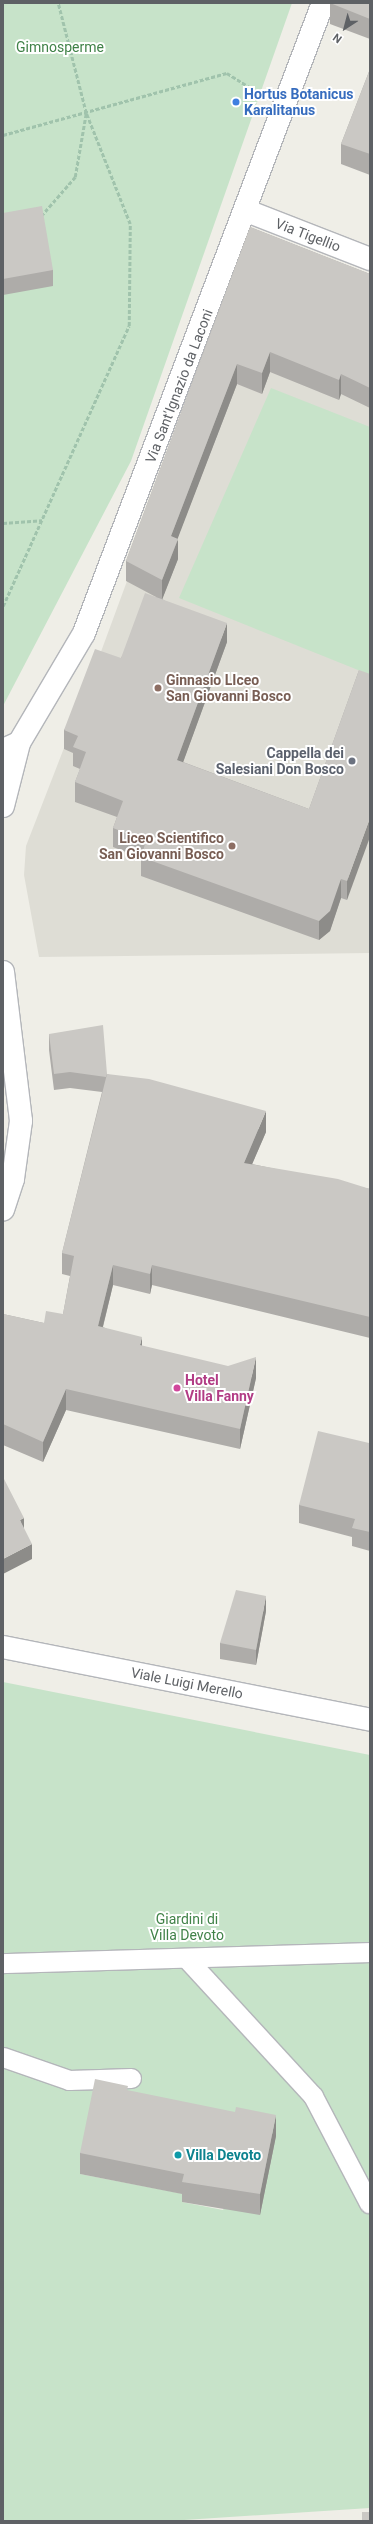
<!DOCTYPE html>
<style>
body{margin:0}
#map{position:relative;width:373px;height:2524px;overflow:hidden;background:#efeee7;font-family:Roboto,sans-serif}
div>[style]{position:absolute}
.education>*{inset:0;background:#deddd5}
.green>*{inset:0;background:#c7e3c9}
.path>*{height:2.5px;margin-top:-1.25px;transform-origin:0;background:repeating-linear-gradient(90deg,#a0c3ac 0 4px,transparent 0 6px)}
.roads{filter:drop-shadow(1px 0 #b4b6ba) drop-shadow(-1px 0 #b4b6ba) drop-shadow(0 1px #b4b6ba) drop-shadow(0 -1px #b4b6ba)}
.service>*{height:19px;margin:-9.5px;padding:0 9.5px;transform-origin:9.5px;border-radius:9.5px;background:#fff}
.minor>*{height:22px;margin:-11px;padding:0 11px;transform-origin:11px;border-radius:11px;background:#fff}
.tertiary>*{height:22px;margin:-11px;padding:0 11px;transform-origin:11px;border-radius:11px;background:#fff}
.wall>*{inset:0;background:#aeaca9}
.shaded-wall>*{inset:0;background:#8d8c89}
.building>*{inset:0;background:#cac8c4;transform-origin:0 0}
.dots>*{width:11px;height:11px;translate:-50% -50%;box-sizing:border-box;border:2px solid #fff;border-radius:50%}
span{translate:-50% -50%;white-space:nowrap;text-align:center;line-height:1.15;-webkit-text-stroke:4px #fff;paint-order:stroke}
.park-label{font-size:14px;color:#408248}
.shop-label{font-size:14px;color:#366cbe;font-weight:700}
.left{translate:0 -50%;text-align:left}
.street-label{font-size:14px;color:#5e6165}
.education-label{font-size:14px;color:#785e54;font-weight:700}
.right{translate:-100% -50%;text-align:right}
.worship-label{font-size:14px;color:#5b616d;font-weight:700}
.hotel-label{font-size:14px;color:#b23c85;font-weight:700}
.culture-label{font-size:14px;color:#0d838f;font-weight:700}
.frame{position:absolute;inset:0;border:4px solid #5e6165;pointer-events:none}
.north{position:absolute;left:325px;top:8px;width:40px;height:40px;-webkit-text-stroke:3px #fff;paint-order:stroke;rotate:216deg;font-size:11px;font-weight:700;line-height:16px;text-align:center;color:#5e6165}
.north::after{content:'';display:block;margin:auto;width:14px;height:18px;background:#5e6165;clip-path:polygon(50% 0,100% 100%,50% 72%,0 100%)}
</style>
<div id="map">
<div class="education">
<i style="clip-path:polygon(250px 247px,370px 294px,370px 953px,39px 957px,24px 875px,26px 846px,95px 668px)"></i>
</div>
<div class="green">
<i style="clip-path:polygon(3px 3px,292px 3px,131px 461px,3px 706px)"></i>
<i style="clip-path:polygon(271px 388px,370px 427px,370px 689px,368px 674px,179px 598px)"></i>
<i style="clip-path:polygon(evenodd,3px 1682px,370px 1755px,370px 2508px,169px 2521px,3px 2521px,3px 1682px,128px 2107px,224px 2208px,223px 2210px,182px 2202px,184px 2194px,80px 2174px,128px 2107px)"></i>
</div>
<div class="path">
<i style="left:3px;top:135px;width:232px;rotate:-15.5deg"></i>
<i style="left:227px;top:73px;width:34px;rotate:32deg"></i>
<i style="left:41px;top:216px;width:52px;rotate:-48.9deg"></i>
<i style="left:75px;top:177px;width:65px;rotate:-80.2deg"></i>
<i style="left:3px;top:523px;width:39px;rotate:-4deg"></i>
<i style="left:3px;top:606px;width:307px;rotate:-65.8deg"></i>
<i style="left:129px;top:326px;width:102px;rotate:-89.4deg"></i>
<i style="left:130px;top:224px;width:119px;rotate:-111.6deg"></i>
<i style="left:86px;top:113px;width:114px;rotate:-104.3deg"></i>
</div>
<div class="roads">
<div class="service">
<i style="left:187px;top:1959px;width:186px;rotate:47.4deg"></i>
<i style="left:313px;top:2096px;width:121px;rotate:62.4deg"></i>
<i style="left:3px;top:1963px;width:367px;rotate:-1.7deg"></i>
<i style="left:3px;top:2057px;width:70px;rotate:19.2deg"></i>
<i style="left:69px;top:2080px;width:62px;rotate:-1.8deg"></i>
</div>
<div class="minor">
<i style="left:247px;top:211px;width:132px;rotate:21.3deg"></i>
<i style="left:3px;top:750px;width:17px;rotate:-24deg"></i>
<i style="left:19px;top:743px;width:128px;rotate:-59.4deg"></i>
<i style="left:84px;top:633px;width:674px;rotate:-69.23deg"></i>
<i style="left:3px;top:806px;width:65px;rotate:-75.7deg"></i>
<i style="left:3px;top:972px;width:150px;rotate:83.1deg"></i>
<i style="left:21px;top:1121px;width:59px;rotate:97.9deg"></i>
<i style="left:13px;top:1179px;width:32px;rotate:108deg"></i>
</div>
<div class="tertiary">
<i style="left:3px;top:1647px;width:374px;rotate:11.2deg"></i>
</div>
</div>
<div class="wall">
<i style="clip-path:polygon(330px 3px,370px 3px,370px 39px,330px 24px)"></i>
<i style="clip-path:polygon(370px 69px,370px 175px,341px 164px,341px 144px)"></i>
<i style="clip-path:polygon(3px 213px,53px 270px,53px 286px,3px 295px)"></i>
<i style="clip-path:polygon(250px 227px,370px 274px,370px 408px,341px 394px,339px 400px,270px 372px,262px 394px,237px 384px,177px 539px,178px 559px,162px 599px,227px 642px,183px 762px,309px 809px,359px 670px,347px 900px,341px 898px,330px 931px,319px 940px,141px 876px,141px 858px,113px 847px,113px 828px,117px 817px,75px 802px,75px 782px,80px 769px,73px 766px,73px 753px,64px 749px,64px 730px,121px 658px,156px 597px,126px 581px,126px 561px)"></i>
<i style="clip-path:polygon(49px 1034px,107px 1074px,266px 1132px,252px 1164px,370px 1189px,370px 1338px,152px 1285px,150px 1294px,113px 1285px,103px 1327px,142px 1346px,256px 1378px,240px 1449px,66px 1410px,43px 1462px,3px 1445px,3px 1314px,44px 1323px,63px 1314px,70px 1276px,62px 1274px,62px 1253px,102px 1092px,70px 1088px,54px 1090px,49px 1050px)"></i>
<i style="clip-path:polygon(370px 1439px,370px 1551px,352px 1546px,352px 1537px,299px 1523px,299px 1505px,369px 1443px)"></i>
<i style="clip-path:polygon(266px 1611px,256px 1665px,220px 1659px,220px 1643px)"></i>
<i style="clip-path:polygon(128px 2091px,276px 2136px,260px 2215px,182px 2202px,182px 2194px,80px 2174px,80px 2153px)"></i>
</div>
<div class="shaded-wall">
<i style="clip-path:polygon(270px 352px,270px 372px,262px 394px,262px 373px)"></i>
<i style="clip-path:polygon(237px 364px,237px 384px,171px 556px,171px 536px)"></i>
<i style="clip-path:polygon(341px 374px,341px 394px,339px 400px,339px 380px)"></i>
<i style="clip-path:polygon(178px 539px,178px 559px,162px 600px,162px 580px)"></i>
<i style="clip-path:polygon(227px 623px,227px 642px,177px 779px,177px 760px)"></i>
<i style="clip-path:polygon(370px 818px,370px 837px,347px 900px,347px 881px)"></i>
<i style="clip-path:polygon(341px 879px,341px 898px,330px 931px,319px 940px,319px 921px)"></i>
<i style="clip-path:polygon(266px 1111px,266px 1132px,244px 1183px,244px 1163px)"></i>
<i style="clip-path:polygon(113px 1265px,113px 1285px,98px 1346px,98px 1326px)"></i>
<i style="clip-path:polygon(152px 1265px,152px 1285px,150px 1294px,150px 1274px)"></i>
<i style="clip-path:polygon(142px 1337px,142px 1357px,140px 1345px)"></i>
<i style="clip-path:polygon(256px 1357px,256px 1378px,240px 1449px,240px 1429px)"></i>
<i style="clip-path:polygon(66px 1389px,66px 1410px,43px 1462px,43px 1442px)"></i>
<i style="clip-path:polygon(24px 1518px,24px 1534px,20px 1520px)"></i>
<i style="clip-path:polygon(32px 1544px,32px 1559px,3px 1574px,3px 1559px)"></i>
<i style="clip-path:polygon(266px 1596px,266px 1611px,256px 1665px,256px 1650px)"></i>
<i style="clip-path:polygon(276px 2115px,276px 2136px,260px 2215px,260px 2194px)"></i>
</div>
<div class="building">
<i style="clip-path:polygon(330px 3px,370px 3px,370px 19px)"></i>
<i style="clip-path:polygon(370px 69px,370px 154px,341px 144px)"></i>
<i style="clip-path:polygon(42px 206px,53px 270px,3px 279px,3px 213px)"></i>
<i style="clip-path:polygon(250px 227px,370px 274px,370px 388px,341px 374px,339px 380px,270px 352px,262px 373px,237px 364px,171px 536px,178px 539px,162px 580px,126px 561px)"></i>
<i style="clip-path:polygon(145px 593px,227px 623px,177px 760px,309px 809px,359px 670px,370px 674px,370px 818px,347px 881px,341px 879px,330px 911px,319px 921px,141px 857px,146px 841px,113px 828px,123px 801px,75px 782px,86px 752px,73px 747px,78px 736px,64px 730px,95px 649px,121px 658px)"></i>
<i style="clip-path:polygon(103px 1025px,107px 1074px,106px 1077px,70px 1072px,54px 1074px,49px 1034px)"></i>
<i style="clip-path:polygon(107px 1074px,149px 1079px,266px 1111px,244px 1163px,338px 1179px,370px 1189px,370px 1317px,152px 1265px,150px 1274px,113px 1265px,98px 1326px,142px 1337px,140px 1345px,228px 1366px,256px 1357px,240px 1429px,66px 1389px,43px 1442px,3px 1424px,3px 1314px,44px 1323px,46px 1311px,63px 1314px,74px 1256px,62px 1253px)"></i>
<i style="clip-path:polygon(318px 1431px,369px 1443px,370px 1439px,370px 1532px,352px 1528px,355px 1519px,299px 1505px)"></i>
<i style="clip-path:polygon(3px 1477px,24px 1518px,20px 1520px,32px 1544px,3px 1559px)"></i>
<i style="clip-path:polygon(236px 1590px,266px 1596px,256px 1650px,220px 1643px)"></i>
<i style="clip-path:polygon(95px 2079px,128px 2086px,127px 2090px,235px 2112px,236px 2107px,276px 2115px,260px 2194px,182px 2182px,184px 2174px,80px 2153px)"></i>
<i style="left:370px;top:2512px;width:9px;height:8px;rotate:90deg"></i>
</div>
<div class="dots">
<i style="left:236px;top:102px;background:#3f7fe0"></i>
<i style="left:158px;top:688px;background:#8d6e63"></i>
<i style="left:352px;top:761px;background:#6b7280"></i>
<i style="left:232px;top:846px;background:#8d6e63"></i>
<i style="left:177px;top:1388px;background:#d1479c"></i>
<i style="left:178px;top:2155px;background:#0f9aa8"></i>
</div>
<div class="park-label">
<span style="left:60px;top:47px">Gimnosperme</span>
<span style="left:187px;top:1927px">Giardini di<br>Villa Devoto</span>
</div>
<div class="shop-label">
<span class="left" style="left:244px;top:102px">Hortus Botanicus<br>Karalitanus</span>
</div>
<div class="street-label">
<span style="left:308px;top:235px;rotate:21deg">Via Tigellio</span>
<span style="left:179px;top:386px;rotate:-69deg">Via Sant'Ignazio da Laconi</span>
<span style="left:187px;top:1683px;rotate:11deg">Viale Luigi Merello</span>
</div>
<div class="education-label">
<span class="left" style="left:166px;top:688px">Ginnasio LIceo<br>San Giovanni Bosco</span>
<span class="right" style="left:224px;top:846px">Liceo Scientifico<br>San Giovanni Bosco</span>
</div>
<div class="worship-label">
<span class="right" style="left:344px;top:761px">Cappella dei<br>Salesiani Don Bosco</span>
</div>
<div class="hotel-label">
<span class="left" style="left:185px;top:1388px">Hotel<br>Villa Fanny</span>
</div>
<div class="culture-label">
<span class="left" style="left:186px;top:2155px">Villa Devoto</span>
</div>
<div class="frame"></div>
<div class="north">N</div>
</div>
